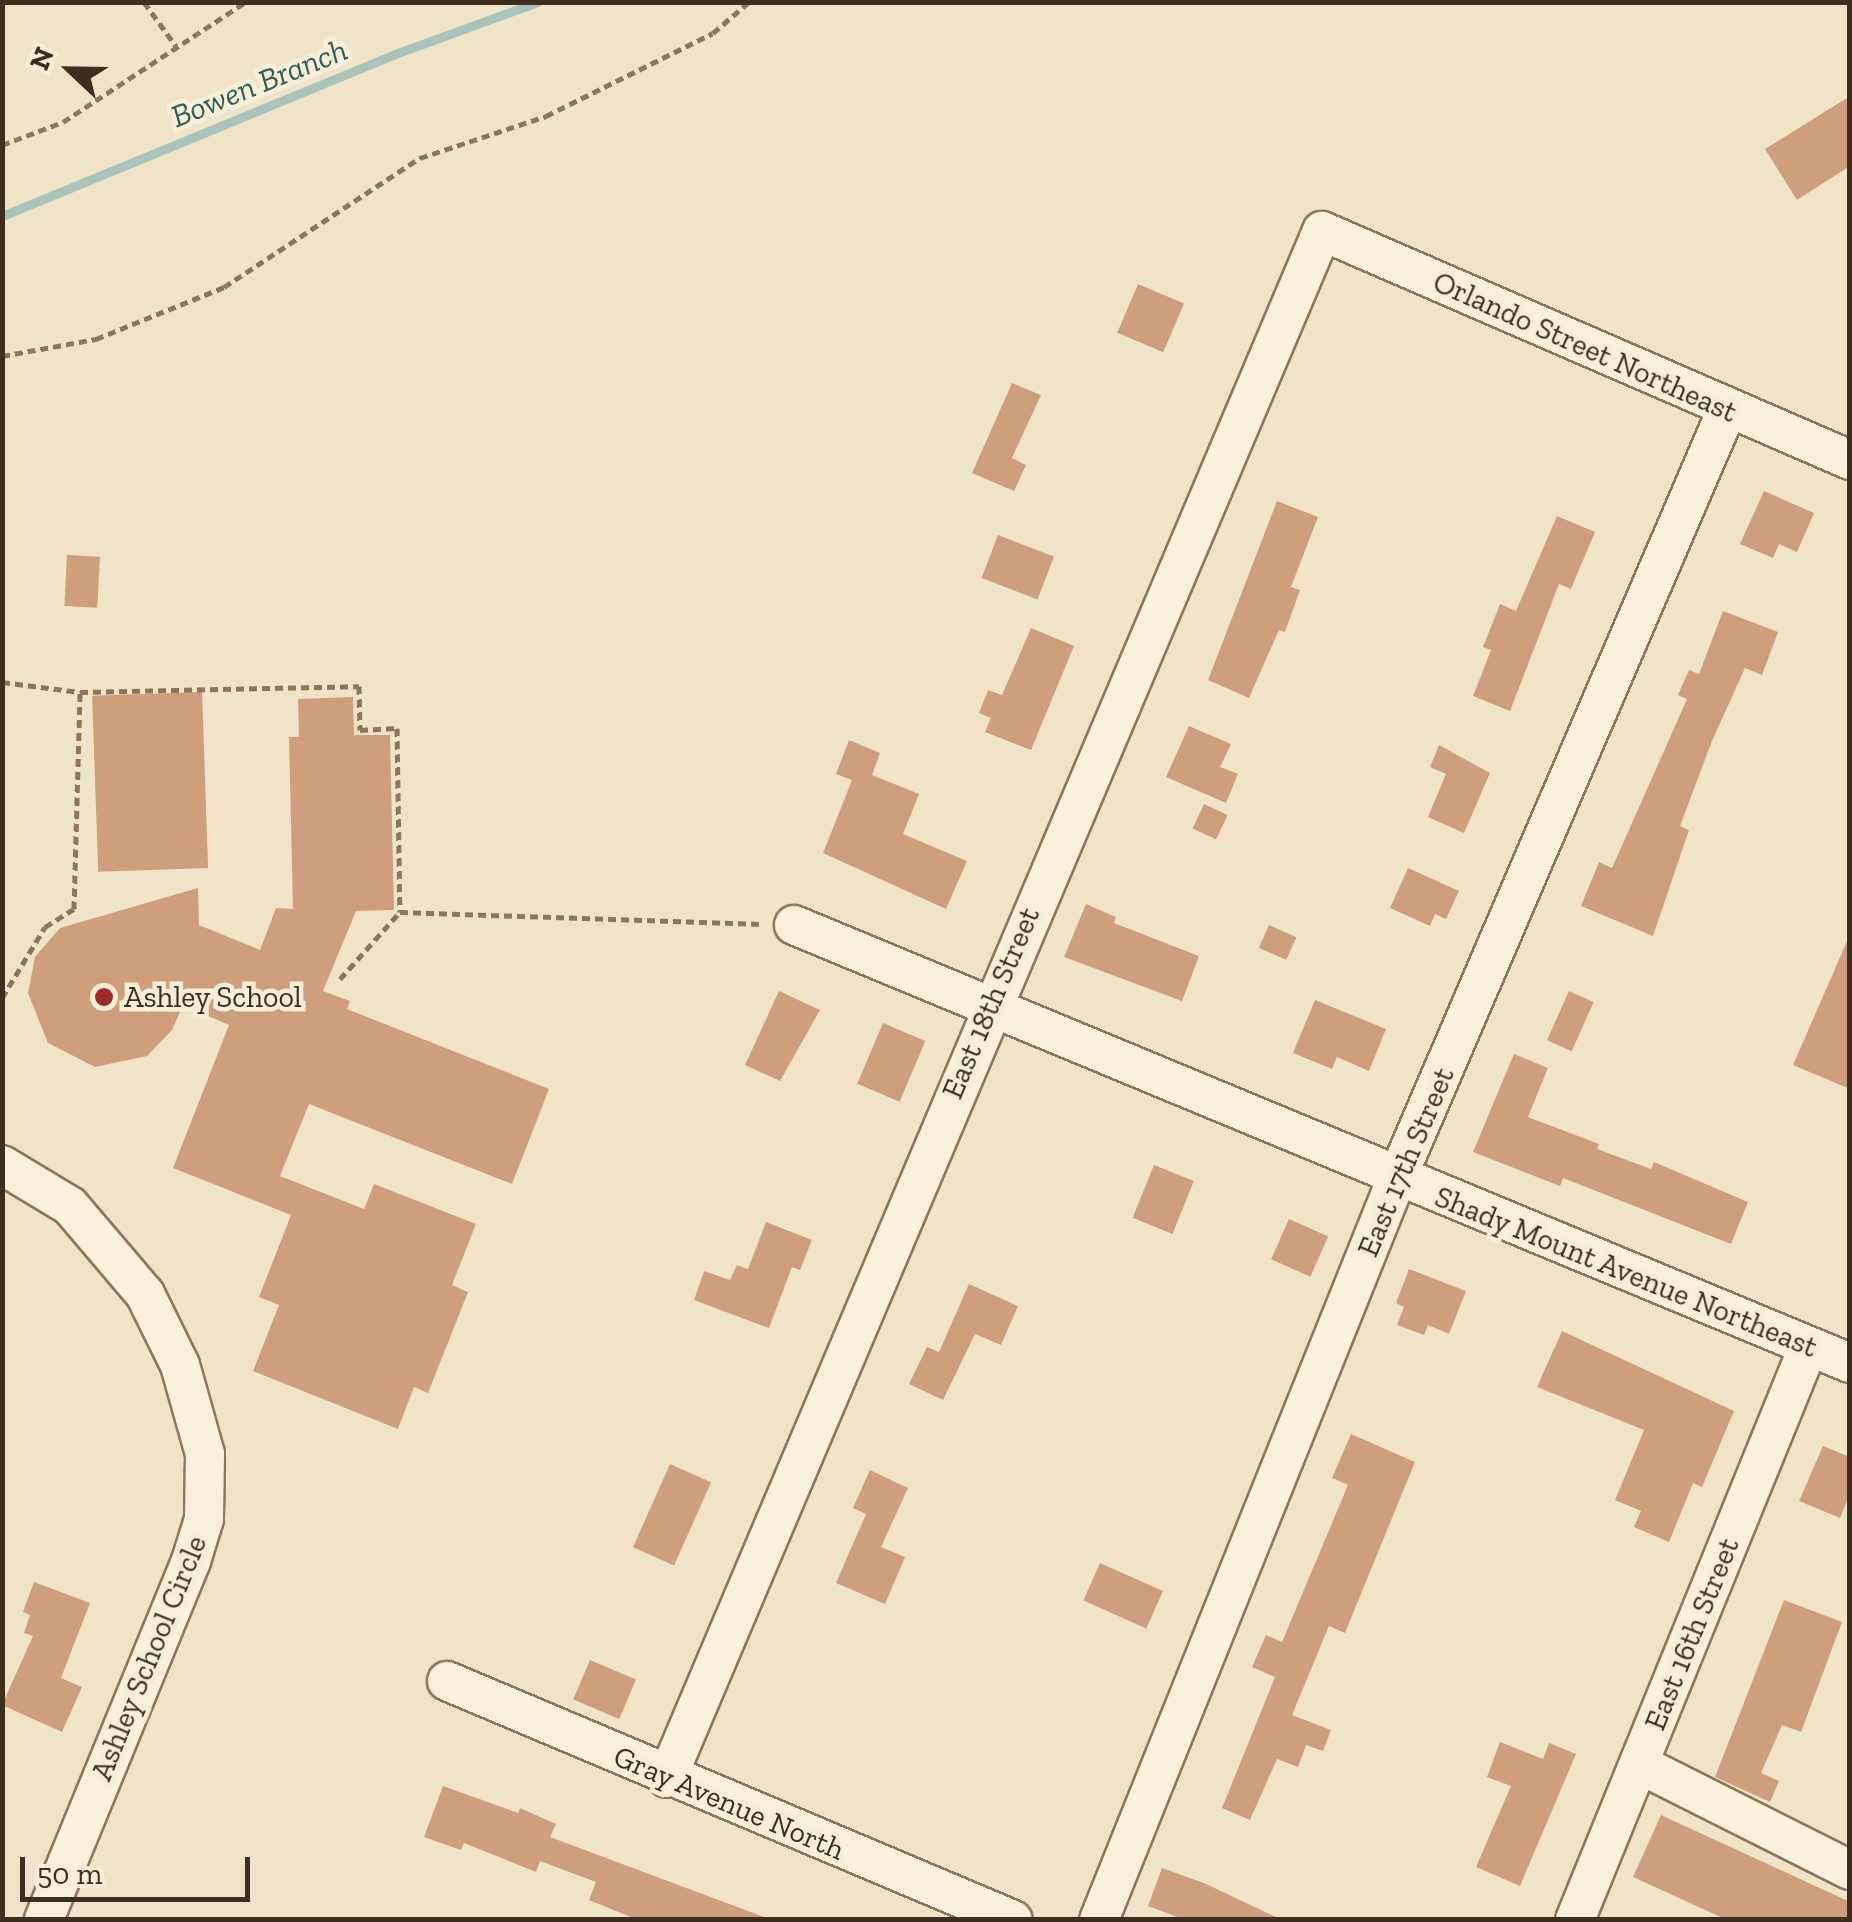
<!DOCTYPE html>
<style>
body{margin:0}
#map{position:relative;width:1852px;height:1922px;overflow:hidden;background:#f0e4c8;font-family:"Zilla Slab",serif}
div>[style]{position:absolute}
.stream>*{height:9px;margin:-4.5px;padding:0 4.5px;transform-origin:4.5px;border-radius:4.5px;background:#a9c4bc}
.building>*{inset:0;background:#cf9f7d;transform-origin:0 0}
.path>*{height:5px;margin-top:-2.5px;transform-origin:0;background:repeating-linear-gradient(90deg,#8d765c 0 8px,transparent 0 13px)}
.roads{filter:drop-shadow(2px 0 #8d765c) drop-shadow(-2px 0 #8d765c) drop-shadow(0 2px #8d765c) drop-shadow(0 -2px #8d765c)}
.minor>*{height:38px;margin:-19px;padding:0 19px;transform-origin:19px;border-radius:19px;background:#faf1dc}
.dots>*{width:28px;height:28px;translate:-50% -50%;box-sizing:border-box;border:5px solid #f7eed8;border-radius:50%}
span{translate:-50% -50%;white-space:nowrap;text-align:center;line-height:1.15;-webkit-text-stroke:9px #f7eed8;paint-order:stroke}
.street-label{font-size:30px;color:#3d2e20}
.poi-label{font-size:30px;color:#3d2e20}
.left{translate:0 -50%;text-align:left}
.water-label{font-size:32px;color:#2f5d5a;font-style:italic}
.frame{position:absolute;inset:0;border:5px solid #3d2e20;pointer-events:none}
.north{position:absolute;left:20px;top:20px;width:100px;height:100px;-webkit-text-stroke:8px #f7eed8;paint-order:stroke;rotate:292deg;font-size:28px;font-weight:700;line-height:40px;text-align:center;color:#3d2e20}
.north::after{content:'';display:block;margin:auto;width:35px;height:45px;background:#3d2e20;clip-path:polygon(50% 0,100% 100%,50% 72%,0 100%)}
.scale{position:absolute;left:20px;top:1857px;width:230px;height:45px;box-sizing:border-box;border:5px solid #3d2e20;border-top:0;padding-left:12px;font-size:30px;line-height:35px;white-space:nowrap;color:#3d2e20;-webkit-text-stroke:8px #f7eed8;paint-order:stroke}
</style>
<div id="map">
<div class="stream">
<i style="left:2px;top:216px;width:425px;rotate:-22.4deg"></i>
<i style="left:395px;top:54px;width:152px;rotate:-20deg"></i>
</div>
<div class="building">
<i style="clip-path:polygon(1850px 96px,1850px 166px,1797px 200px,1765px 149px)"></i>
<i style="left:1138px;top:284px;width:50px;height:53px;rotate:23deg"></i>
<i style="clip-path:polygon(1012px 383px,1041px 395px,1012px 458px,1026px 465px,1014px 491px,972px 473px)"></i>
<i style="clip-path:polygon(1764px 491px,1814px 513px,1797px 552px,1779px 544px,1773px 558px,1740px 544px)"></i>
<i style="clip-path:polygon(1277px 501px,1318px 517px,1291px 587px,1300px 590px,1285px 632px,1279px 630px,1249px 698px,1208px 680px)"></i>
<i style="clip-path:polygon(1557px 516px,1595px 532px,1571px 589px,1559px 584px,1510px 711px,1473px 696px,1491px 650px,1483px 647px,1500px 604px,1516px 611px)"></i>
<i style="left:998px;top:535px;width:60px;height:46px;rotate:21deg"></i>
<i style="left:67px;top:555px;width:33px;height:51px;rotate:3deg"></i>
<i style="clip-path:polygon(1723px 611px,1778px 632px,1762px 675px,1745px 668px,1712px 741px,1680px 826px,1689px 830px,1653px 936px,1581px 906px,1599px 862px,1612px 868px,1687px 699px,1678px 695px,1689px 670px,1699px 674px)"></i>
<i style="clip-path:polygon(1031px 628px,1074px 646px,1031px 750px,985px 732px,991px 718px,979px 713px,988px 690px,1002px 695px)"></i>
<i style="left:202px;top:692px;width:176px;height:110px;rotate:88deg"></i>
<i style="clip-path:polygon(353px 697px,354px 735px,390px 735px,394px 910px,356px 911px,323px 991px,350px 1001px,347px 1009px,549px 1089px,512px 1184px,309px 1104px,280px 1176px,364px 1209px,374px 1184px,476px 1224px,452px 1285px,468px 1292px,428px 1393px,414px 1387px,398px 1429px,253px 1371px,279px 1305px,259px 1297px,291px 1215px,173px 1168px,229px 1025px,183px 1005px,172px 1030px,147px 1056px,95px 1067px,48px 1043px,28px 993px,35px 957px,60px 928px,198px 888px,199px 925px,260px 950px,276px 908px,293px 909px,289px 737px,299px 737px,298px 699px)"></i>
<i style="clip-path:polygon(1189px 726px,1231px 744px,1220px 767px,1238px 774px,1226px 803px,1166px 777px)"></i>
<i style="clip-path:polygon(849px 740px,880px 753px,872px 775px,919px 794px,903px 834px,967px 861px,946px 909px,823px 853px,852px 780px,836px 774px)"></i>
<i style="clip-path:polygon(1439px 745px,1490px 773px,1464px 833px,1428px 817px,1446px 774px,1430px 767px)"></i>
<i style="left:1204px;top:804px;width:26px;height:27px;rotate:25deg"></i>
<i style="clip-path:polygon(1408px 868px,1459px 891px,1446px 919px,1435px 914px,1430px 926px,1390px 908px)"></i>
<i style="clip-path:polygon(1086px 904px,1116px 917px,1114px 923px,1199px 956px,1182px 1001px,1064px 957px)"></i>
<i style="left:1269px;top:925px;width:30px;height:25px;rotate:24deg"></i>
<i style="clip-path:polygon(1848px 939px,1850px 939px,1850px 1089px,1793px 1065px)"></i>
<i style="clip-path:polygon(779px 991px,820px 1010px,780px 1081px,745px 1065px)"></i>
<i style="left:1569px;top:991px;width:27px;height:54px;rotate:24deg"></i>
<i style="clip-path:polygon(1315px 1000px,1386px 1029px,1369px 1071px,1337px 1057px,1332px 1069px,1293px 1053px)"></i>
<i style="left:883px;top:1023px;width:46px;height:66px;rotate:23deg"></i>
<i style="clip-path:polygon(1514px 1054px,1548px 1068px,1528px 1117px,1599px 1144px,1597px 1149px,1651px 1169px,1654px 1162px,1748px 1202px,1731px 1244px,1563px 1178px,1560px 1186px,1473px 1152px)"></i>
<i style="left:1154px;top:1165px;width:43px;height:57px;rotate:22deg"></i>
<i style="left:1289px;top:1219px;width:43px;height:44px;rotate:24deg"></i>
<i style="clip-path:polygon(766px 1222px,812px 1240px,800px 1270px,792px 1267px,769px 1328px,694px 1300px,704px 1271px,730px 1280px,737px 1265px,748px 1269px)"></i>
<i style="clip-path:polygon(1409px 1269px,1466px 1291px,1449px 1334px,1428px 1325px,1424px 1335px,1397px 1325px,1404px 1307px,1396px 1303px)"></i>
<i style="clip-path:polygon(969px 1284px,1018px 1306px,1001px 1345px,975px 1334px,943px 1400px,909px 1384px,927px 1347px,939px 1352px)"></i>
<i style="clip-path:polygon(1562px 1331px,1734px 1411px,1702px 1487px,1693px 1483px,1669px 1542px,1634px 1527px,1641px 1511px,1615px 1500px,1644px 1430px,1537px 1387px)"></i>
<i style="clip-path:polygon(1351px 1434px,1415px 1462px,1345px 1633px,1329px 1626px,1292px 1715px,1331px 1730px,1323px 1751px,1306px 1745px,1298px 1767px,1277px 1759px,1250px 1820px,1222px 1808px,1275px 1677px,1252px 1667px,1266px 1635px,1282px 1642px,1348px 1485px,1332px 1478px)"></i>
<i style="clip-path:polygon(1823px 1446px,1850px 1457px,1850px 1494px,1840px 1518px,1799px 1501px)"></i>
<i style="left:670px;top:1464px;width:45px;height:91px;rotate:24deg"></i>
<i style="clip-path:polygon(870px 1470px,908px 1488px,881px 1547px,905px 1557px,885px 1604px,836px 1583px,866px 1514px,853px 1508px)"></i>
<i style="left:1100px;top:1563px;width:69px;height:41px;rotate:24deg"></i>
<i style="clip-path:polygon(34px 1582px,90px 1603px,61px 1678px,82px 1687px,62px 1732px,2px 1705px,33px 1636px,24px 1633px,30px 1615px,23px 1612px)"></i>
<i style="clip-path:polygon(1784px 1600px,1842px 1622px,1801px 1732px,1782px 1725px,1761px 1773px,1779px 1781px,1770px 1802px,1715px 1777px)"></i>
<i style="left:590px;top:1660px;width:50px;height:43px;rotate:23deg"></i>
<i style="clip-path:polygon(1500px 1742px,1543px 1759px,1549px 1743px,1576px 1754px,1520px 1886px,1476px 1867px,1511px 1786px,1487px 1777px)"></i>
<i style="clip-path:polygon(443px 1786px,518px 1813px,520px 1808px,556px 1824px,550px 1837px,772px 1920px,638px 1920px,589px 1900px,596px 1882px,540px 1861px,536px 1872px,464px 1843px,461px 1850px,424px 1837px)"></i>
<i style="clip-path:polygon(1661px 1815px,1850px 1902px,1850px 1920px,1727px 1920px,1633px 1877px)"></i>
<i style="clip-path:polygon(1162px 1868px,1204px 1883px,1282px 1920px,1185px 1920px,1148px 1906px)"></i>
</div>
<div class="path">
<i style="left:144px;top:2px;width:54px;rotate:54deg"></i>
<i style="left:2px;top:145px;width:65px;rotate:-20.7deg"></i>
<i style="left:63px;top:122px;width:219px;rotate:-33.3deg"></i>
<i style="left:2px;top:356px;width:96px;rotate:-10.3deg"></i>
<i style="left:96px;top:339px;width:138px;rotate:-22.1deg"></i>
<i style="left:224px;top:287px;width:235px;rotate:-33.4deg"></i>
<i style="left:420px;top:158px;width:133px;rotate:-18.4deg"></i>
<i style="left:546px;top:116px;width:186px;rotate:-26.4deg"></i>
<i style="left:713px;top:33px;width:48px;rotate:-40.7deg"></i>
<i style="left:2px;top:682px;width:78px;rotate:7.4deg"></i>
<i style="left:340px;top:979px;width:90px;rotate:-48.2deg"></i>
<i style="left:400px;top:912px;width:362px;rotate:1.9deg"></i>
<i style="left:2px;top:998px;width:83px;rotate:-58.8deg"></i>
<i style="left:45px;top:927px;width:34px;rotate:-32deg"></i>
<i style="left:74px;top:909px;width:217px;rotate:-88.4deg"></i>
<i style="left:80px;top:692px;width:279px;rotate:-1.2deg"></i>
<i style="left:359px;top:686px;width:44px;rotate:88.7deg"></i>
<i style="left:360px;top:730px;width:37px;rotate:-3deg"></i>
<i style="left:397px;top:728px;width:184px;rotate:89.1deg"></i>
</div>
<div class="roads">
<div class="minor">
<i style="left:794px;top:925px;width:1143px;rotate:22.53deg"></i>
<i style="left:2px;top:1165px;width:79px;rotate:31.1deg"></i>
<i style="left:70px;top:1206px;width:116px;rotate:49.6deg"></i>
<i style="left:145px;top:1294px;width:79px;rotate:63.8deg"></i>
<i style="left:180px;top:1365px;width:92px;rotate:74.3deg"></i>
<i style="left:205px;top:1454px;width:65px;rotate:90.9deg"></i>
<i style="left:204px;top:1519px;width:44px;rotate:107.2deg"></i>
<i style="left:191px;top:1561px;width:388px;rotate:112.3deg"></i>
<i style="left:447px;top:1681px;width:614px;rotate:22.89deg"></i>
<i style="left:1639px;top:1764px;width:236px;rotate:26.7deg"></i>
<i style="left:667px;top:1778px;width:1680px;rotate:-67.05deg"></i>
<i style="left:1322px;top:231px;width:576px;rotate:23.45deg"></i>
<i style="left:1099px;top:1920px;width:800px;rotate:-68.12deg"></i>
<i style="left:1397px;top:1178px;width:836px;rotate:-66.75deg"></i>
<i style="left:1575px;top:1920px;width:618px;rotate:-67.84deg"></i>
</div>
</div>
<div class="dots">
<i style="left:104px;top:997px;background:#9e2a2b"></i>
</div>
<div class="street-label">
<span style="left:1585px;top:347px;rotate:24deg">Orlando Street Northeast</span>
<span style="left:991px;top:1003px;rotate:-67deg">East 18th Street</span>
<span style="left:1406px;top:1162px;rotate:-67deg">East 17th Street</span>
<span style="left:1626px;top:1272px;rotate:22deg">Shady Mount Avenue Northeast</span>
<span style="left:1692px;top:1634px;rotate:-68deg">East 16th Street</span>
<span style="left:149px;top:1658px;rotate:-68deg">Ashley School Circle</span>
<span style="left:729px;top:1803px;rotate:23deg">Gray Avenue North</span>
</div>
<div class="poi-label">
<span class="left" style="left:124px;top:997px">Ashley School</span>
</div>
<div class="water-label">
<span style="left:259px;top:83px;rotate:-22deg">Bowen Branch</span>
</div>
<div class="frame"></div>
<div class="north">N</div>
<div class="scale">50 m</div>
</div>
